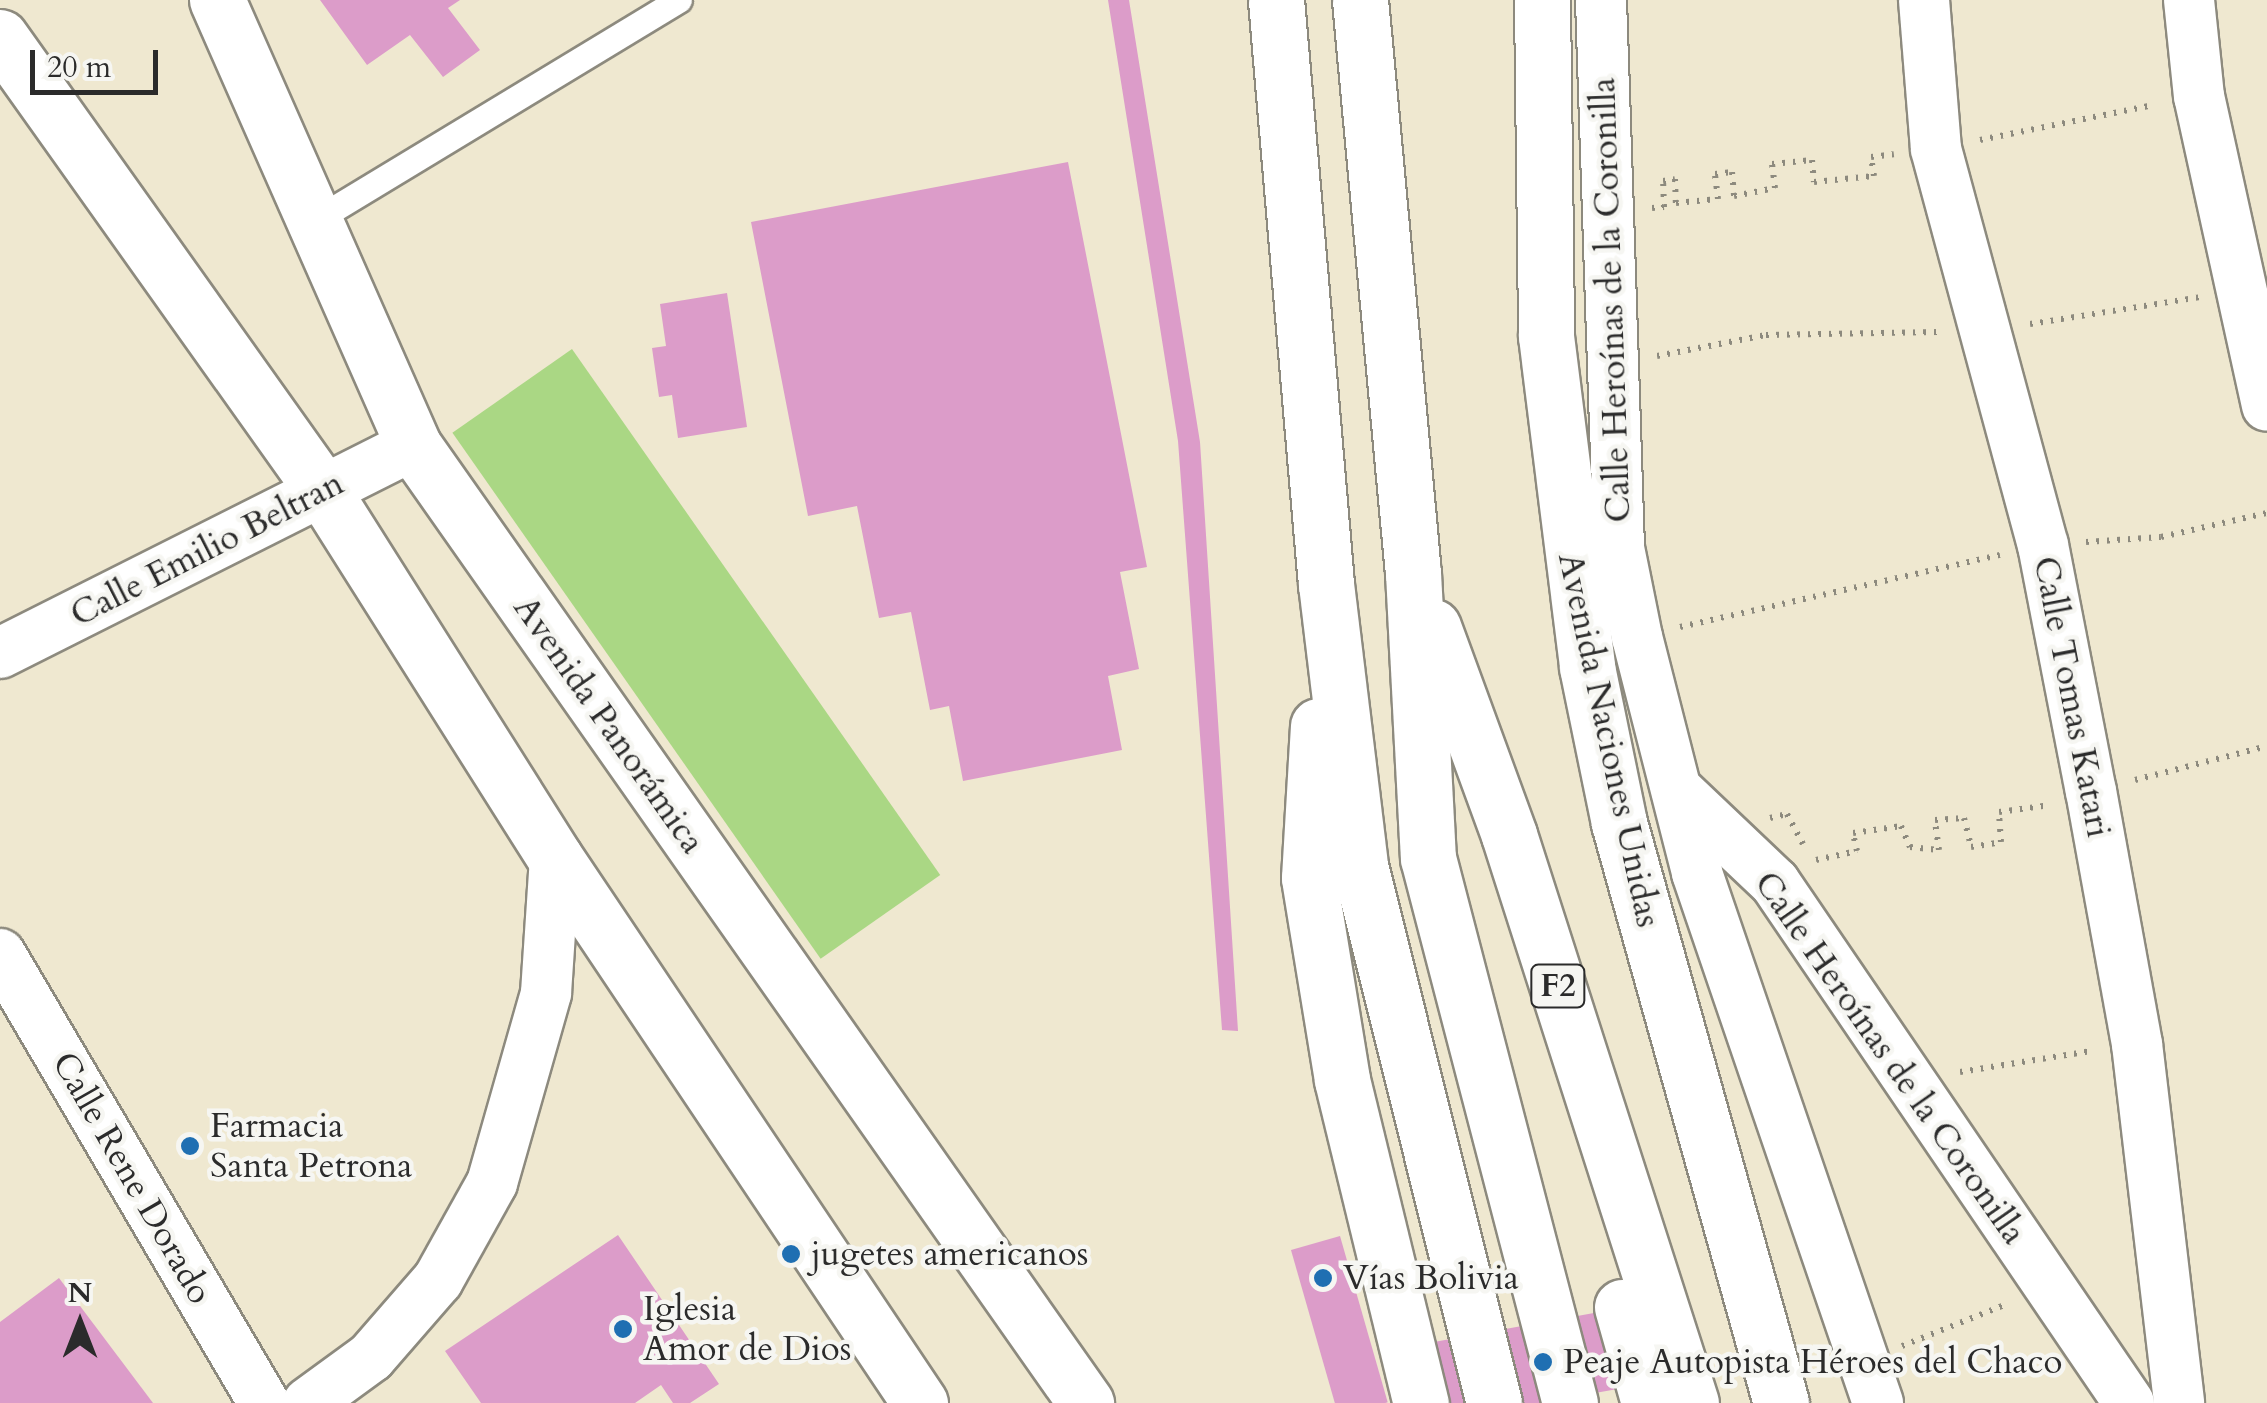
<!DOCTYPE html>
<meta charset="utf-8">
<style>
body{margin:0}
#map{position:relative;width:2267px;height:1403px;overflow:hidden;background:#efe8d0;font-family:Cardo,serif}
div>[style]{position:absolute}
.green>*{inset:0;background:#aad784;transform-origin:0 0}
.building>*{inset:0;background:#dc9cc9;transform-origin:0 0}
.path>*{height:6px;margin-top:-3px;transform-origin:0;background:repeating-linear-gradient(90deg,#8d8a7e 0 2.5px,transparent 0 10.5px)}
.roads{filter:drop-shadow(2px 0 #8d8a7e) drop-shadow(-2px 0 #8d8a7e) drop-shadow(0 2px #8d8a7e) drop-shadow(0 -2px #8d8a7e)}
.lane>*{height:25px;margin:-12.5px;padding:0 12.5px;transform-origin:12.5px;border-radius:12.5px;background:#fff}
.street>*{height:50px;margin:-25px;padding:0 25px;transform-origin:25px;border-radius:25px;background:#fff}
.secondary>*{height:55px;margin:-27.5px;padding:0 27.5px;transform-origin:27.5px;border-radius:27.5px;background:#fff}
.highway>*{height:55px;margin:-27.5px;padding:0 27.5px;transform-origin:27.5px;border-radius:27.5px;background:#fff}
.dots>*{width:28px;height:28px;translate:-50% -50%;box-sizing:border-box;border:5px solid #f6f6f2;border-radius:50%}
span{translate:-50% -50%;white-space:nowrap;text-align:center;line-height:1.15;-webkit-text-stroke:9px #f6f6f2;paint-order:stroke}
.shield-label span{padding:2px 8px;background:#f6f6f2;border:2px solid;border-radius:8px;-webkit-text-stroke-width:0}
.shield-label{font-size:32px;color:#2b2b2b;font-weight:700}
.street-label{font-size:35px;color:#2b2b2b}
.poi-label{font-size:35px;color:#2b2b2b}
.left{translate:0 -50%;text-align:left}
.north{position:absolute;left:30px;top:1273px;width:100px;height:100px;-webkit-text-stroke:8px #f6f6f2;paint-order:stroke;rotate:0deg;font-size:28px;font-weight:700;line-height:40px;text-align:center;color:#2b2b2b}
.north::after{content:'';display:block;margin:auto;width:35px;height:45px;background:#2b2b2b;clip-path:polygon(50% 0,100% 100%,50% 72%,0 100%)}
.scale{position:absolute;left:30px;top:50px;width:128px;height:45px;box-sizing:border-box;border:5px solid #2b2b2b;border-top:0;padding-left:12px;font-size:30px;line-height:35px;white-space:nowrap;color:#2b2b2b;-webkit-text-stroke:8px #f6f6f2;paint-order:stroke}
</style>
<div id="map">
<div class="green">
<i style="left:572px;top:349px;width:642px;height:146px;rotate:55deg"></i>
</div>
<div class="building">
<i style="clip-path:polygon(320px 0,460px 0,448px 8px,480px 50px,443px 77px,410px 35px,367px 65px)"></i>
<i style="clip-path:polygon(1108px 0,1129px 0,1200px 442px,1238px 1031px,1222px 1030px,1178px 441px)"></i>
<i style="clip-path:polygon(1068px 162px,1147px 567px,1120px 572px,1139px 669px,1108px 676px,1122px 750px,963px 781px,949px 706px,930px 710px,911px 612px,879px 618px,857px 506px,808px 516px,751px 222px)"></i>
<i style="clip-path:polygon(727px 293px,747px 427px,678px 438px,672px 395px,659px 397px,652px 348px,666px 346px,660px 304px)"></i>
<i style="clip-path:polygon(618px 1235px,719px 1384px,690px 1403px,673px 1403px,661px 1385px,635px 1403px,481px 1403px,445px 1351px)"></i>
<i style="left:1340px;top:1236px;width:173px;height:51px;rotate:74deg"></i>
<i style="clip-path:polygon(59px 1278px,153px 1403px,0 1403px,0 1322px)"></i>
<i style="clip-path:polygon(1676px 1298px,1696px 1375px,1539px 1403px,1404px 1403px,1390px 1350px)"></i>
</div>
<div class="path">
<i style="left:1980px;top:140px;width:177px;rotate:-11.4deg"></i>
<i style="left:1652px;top:208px;width:12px;rotate:-5deg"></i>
<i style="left:1664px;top:207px;width:26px;rotate:-92deg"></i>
<i style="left:1663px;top:181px;width:12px;rotate:-9deg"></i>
<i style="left:1675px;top:179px;width:24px;rotate:88deg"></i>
<i style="left:1676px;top:203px;width:42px;rotate:-5.4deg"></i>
<i style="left:1718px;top:199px;width:25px;rotate:-97deg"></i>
<i style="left:1715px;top:174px;width:17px;rotate:-7deg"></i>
<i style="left:1732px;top:172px;width:24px;rotate:85deg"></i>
<i style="left:1734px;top:196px;width:42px;rotate:-11deg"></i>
<i style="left:1775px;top:188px;width:24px;rotate:-97deg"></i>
<i style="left:1772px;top:164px;width:40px;rotate:-5.7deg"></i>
<i style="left:1812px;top:160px;width:22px;rotate:85deg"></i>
<i style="left:1814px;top:182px;width:60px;rotate:-5.7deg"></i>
<i style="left:1874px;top:176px;width:19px;rotate:-99deg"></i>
<i style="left:1871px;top:157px;width:23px;rotate:-7deg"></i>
<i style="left:2030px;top:324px;width:172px;rotate:-9deg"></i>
<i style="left:1657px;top:356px;width:111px;rotate:-10.9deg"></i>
<i style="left:1766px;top:335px;width:172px;rotate:-1deg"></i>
<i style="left:2086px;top:542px;width:75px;rotate:-3.8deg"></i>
<i style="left:2161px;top:537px;width:109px;rotate:-12.8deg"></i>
<i style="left:1680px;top:627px;width:328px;rotate:-12.7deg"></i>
<i style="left:2135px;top:780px;width:136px;rotate:-14.4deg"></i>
<i style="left:1770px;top:818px;width:17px;rotate:-13deg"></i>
<i style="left:1787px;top:814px;width:34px;rotate:62deg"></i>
<i style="left:1816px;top:860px;width:42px;rotate:-12.4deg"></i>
<i style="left:1857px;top:851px;width:18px;rotate:-103deg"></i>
<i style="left:1853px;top:833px;width:49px;rotate:-8.3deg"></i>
<i style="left:1901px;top:826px;width:23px;rotate:67deg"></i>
<i style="left:1910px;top:847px;width:29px;rotate:6deg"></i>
<i style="left:1939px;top:850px;width:30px;rotate:-98deg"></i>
<i style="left:1935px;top:820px;width:29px;rotate:-4deg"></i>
<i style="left:1964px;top:818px;width:30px;rotate:76deg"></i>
<i style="left:1971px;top:847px;width:30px;rotate:-9deg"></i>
<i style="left:2001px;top:842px;width:30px;rotate:-94deg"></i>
<i style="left:1999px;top:812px;width:52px;rotate:-7.7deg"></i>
<i style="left:1960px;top:1072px;width:133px;rotate:-9.1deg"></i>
<i style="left:1902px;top:1346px;width:113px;rotate:-21.8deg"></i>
</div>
<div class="roads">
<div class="lane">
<i style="left:312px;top:222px;width:429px;rotate:-31.2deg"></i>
</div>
<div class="street">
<i style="left:1601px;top:0;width:548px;rotate:88.12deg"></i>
<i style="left:1619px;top:548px;width:91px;rotate:78.6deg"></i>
<i style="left:1637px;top:637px;width:244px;rotate:75.7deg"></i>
<i style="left:1697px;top:873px;width:560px;rotate:71.14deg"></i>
<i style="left:1924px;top:0;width:149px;rotate:85.4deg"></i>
<i style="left:1936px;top:149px;width:410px;rotate:74.9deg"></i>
<i style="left:2043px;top:545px;width:251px;rotate:79deg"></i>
<i style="left:2091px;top:791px;width:257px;rotate:79.7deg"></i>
<i style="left:2137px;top:1044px;width:361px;rotate:83.3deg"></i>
<i style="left:2189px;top:0;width:97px;rotate:84.1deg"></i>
<i style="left:2199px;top:96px;width:317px;rotate:77.6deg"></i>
<i style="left:0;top:653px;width:462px;rotate:-26.7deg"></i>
<i style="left:1677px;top:790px;width:135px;rotate:43.5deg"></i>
<i style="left:1775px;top:883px;width:629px;rotate:55.75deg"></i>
<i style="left:0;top:954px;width:521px;rotate:59.55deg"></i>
<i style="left:308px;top:1403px;width:78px;rotate:-36.1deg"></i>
<i style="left:371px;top:1357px;width:102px;rotate:-49deg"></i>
<i style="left:438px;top:1280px;width:111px;rotate:-60.9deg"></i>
<i style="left:492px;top:1183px;width:198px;rotate:-74.1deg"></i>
<i style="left:546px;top:993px;width:135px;rotate:-86.2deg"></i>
</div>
<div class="secondary">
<i style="left:217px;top:0;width:486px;rotate:66.2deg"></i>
<i style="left:413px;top:445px;width:1171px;rotate:54.91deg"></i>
<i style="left:1542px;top:0;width:336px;rotate:89.3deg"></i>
<i style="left:1546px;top:336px;width:334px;rotate:82.9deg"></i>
<i style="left:1587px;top:667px;width:159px;rotate:78.4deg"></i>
<i style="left:1619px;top:823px;width:602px;rotate:74.39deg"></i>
<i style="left:0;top:37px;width:557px;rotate:54.57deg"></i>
<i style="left:323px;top:491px;width:434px;rotate:57.7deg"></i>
<i style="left:555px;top:858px;width:656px;rotate:56.19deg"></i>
</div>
<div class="highway">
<i style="left:1276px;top:0;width:586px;rotate:85.11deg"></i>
<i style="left:1326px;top:584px;width:284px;rotate:83.1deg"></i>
<i style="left:1360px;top:866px;width:553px;rotate:75.99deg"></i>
<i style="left:1360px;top:0;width:575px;rotate:84.72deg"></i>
<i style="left:1413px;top:573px;width:285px;rotate:87deg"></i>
<i style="left:1428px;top:858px;width:563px;rotate:75.4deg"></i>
<i style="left:1433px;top:627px;width:221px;rotate:69.9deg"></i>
<i style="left:1509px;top:835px;width:596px;rotate:72.23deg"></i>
<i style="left:1318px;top:726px;width:152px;rotate:93.4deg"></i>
<i style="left:1309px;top:878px;width:205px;rotate:80.7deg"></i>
<i style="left:1342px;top:1080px;width:333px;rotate:76.3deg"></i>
<i style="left:1622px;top:1307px;width:100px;rotate:74.3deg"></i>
</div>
</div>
<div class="dots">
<i style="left:190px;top:1146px;background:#1f6fb2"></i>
<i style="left:791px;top:1254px;background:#1f6fb2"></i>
<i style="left:1323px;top:1278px;background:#1f6fb2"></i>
<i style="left:623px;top:1329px;background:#1f6fb2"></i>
<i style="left:1543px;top:1362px;background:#1f6fb2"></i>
</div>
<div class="shield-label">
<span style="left:1558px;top:986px">F2</span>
</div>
<div class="street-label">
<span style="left:1611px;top:300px;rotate:-92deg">Calle Heroínas de la Coronilla</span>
<span style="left:207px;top:549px;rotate:-27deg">Calle Emilio Beltran</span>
<span style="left:2072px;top:697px;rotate:79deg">Calle Tomas Katari</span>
<span style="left:609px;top:725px;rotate:55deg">Avenida Panorámica</span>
<span style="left:1609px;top:740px;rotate:78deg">Avenida Naciones Unidas</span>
<span style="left:1890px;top:1058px;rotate:55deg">Calle Heroínas de la Coronilla</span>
<span style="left:132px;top:1178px;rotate:60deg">Calle Rene Dorado</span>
</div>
<div class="poi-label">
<span class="left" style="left:210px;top:1146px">Farmacia<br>Santa Petrona</span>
<span class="left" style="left:811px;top:1254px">jugetes americanos</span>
<span class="left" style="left:1343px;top:1278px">Vías Bolivia</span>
<span class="left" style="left:643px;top:1329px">Iglesia<br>Amor de Dios</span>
<span class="left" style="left:1563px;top:1362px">Peaje Autopista Héroes del Chaco</span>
</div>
<div class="north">N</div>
<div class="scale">20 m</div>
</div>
